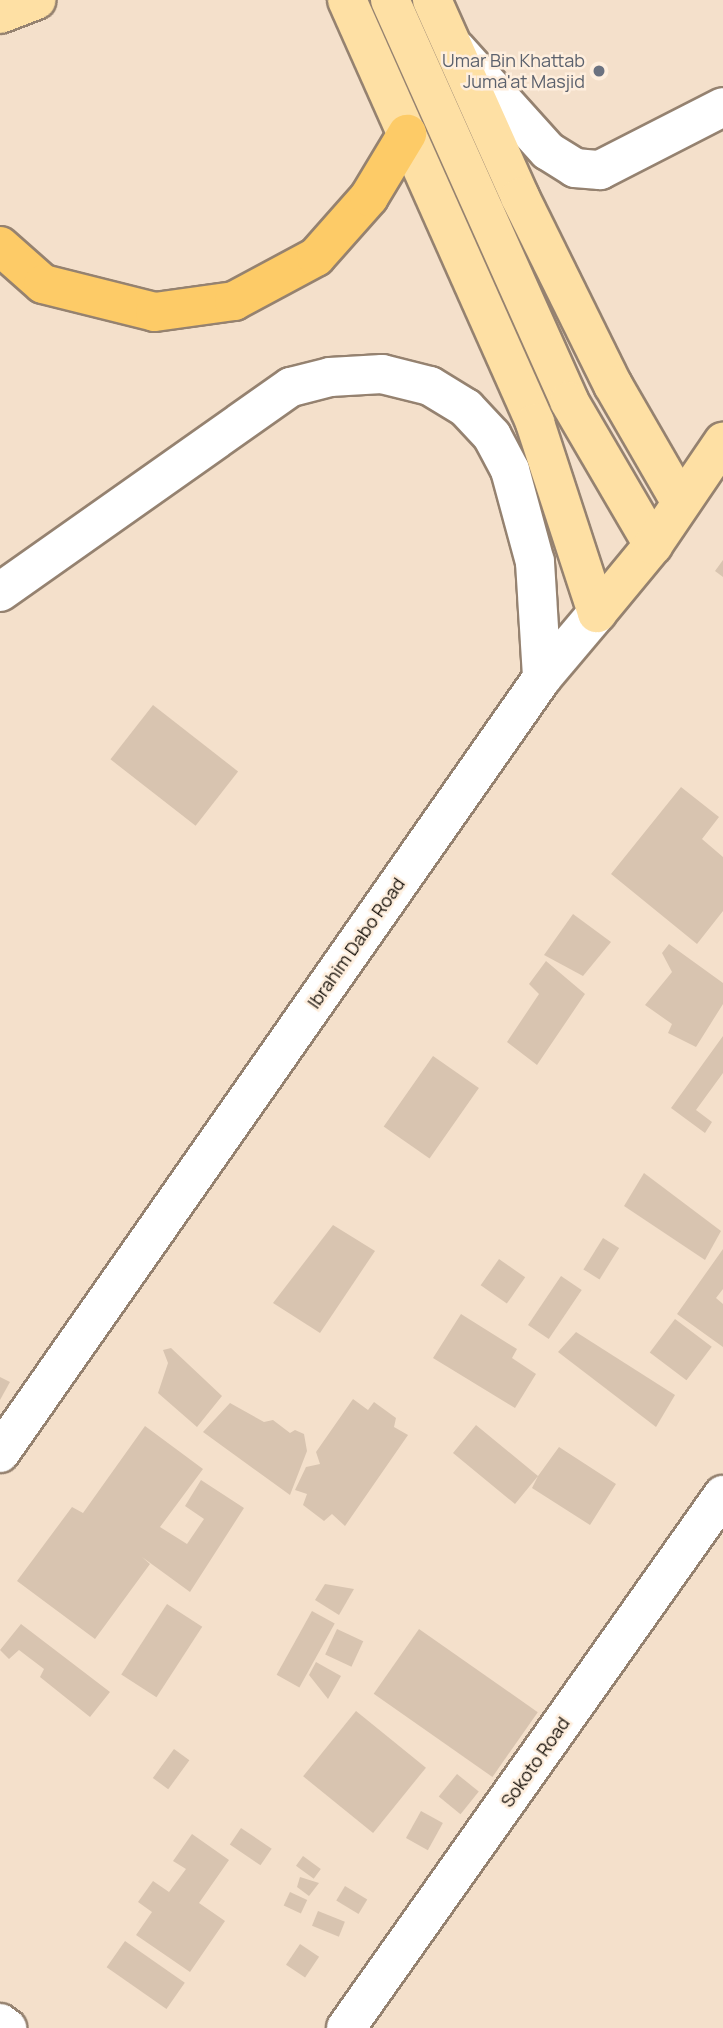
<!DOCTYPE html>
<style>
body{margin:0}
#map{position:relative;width:723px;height:2028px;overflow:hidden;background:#f4e0cb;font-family:Manrope,sans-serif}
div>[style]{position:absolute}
.building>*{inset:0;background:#d8c4b0;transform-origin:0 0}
.roads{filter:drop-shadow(2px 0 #958270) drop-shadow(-2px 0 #958270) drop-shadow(0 2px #958270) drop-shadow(0 -2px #958270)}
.minor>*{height:38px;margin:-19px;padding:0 19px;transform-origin:19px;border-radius:19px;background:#fff}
.major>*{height:38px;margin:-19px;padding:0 19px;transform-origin:19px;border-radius:19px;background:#fee0a4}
.highway>*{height:38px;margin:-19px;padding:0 19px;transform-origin:19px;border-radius:19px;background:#fdcb67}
.dots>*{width:19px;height:19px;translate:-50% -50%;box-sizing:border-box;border:4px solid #feeedd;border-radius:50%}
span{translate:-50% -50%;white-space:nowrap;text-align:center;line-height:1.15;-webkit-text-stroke:5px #feeedd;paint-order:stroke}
.worship-label{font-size:18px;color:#5b616d}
.right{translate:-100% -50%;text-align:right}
.street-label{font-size:18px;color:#140e07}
</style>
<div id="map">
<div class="building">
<i style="clip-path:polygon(723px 560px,723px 577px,715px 571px)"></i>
<i style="left:153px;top:705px;width:108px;height:69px;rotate:38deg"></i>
<i style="clip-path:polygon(681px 787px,719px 817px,702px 839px,723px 857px,723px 911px,697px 944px,611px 874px)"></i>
<i style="clip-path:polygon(573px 914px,611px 942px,583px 976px,544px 955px)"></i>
<i style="clip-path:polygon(669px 944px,723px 983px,723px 1004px,696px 1047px,668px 1033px,672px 1024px,645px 1005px,672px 972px,662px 953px)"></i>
<i style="clip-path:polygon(546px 961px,585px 994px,537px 1065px,507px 1042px,539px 994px,529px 984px)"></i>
<i style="clip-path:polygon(723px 1036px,723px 1073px,696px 1110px,712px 1122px,705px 1133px,671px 1108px)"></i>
<i style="left:433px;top:1056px;width:56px;height:86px;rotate:35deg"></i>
<i style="clip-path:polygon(644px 1173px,721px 1231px,705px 1260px,624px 1206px)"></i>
<i style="clip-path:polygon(333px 1225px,375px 1251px,320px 1333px,273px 1303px)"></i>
<i style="left:603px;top:1238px;width:19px;height:37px;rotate:32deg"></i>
<i style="clip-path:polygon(723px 1249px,723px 1289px,716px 1298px,723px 1304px,723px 1347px,677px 1314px)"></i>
<i style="left:499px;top:1259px;width:32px;height:32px;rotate:35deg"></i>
<i style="left:561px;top:1276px;width:25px;height:59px;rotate:34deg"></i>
<i style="clip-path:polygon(461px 1314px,517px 1349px,512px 1358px,536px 1374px,515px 1408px,433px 1358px)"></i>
<i style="left:675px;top:1319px;width:46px;height:42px;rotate:37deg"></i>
<i style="clip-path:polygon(576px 1332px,675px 1395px,656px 1427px,558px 1352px)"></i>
<i style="clip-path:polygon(171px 1348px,222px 1396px,197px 1427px,158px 1393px,168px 1363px,163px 1350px)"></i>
<i style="clip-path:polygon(0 1377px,10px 1382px,0 1400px)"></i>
<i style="clip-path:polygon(353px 1399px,368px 1410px,374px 1402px,396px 1418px,394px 1427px,408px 1435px,345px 1526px,332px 1514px,324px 1521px,303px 1505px,307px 1494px,295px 1490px,306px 1467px,320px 1464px,316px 1452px)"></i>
<i style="clip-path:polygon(230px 1403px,264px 1422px,273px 1420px,290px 1433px,295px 1430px,304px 1434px,307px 1451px,290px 1495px,203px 1432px)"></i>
<i style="clip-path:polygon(476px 1425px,538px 1476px,559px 1447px,616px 1484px,590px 1525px,532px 1488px,538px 1476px,515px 1504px,453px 1453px)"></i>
<i style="clip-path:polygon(145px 1426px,203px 1469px,160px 1527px,187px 1544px,204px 1519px,185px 1506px,201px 1480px,244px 1508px,190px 1592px,142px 1557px,150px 1564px,95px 1639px,17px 1581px,72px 1507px,83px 1513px)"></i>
<i style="clip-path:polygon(325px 1584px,354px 1589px,339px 1615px,315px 1600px)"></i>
<i style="left:167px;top:1604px;width:42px;height:84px;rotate:33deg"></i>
<i style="left:312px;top:1611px;width:26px;height:73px;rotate:29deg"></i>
<i style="clip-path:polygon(21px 1624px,110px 1692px,90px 1717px,40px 1677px,44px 1669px,19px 1650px,9px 1659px,0 1650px)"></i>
<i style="left:337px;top:1629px;width:29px;height:28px;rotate:25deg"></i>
<i style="left:419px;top:1629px;width:145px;height:79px;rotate:35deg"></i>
<i style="clip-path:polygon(316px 1662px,341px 1676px,328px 1699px,309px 1675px)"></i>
<i style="left:356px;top:1711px;width:90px;height:84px;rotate:39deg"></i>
<i style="left:174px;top:1749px;width:19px;height:36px;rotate:36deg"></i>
<i style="left:457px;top:1774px;width:28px;height:29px;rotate:39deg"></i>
<i style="left:421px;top:1811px;width:25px;height:31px;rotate:29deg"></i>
<i style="left:241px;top:1828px;width:37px;height:20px;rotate:34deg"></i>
<i style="clip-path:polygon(192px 1834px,229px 1860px,199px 1903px,225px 1921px,190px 1972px,136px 1935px,152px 1912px,138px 1902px,153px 1881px,169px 1892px,186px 1869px,173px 1861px)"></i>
<i style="left:303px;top:1856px;width:22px;height:12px;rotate:36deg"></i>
<i style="clip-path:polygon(300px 1877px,319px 1883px,309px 1896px,297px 1887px)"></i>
<i style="left:345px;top:1886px;width:26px;height:17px;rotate:31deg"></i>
<i style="left:290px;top:1892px;width:19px;height:15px;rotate:25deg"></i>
<i style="left:318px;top:1911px;width:29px;height:16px;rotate:22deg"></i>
<i style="left:125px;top:1941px;width:73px;height:32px;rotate:35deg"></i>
<i style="left:300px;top:1944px;width:23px;height:25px;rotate:34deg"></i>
</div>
<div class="roads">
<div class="minor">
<i style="left:456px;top:49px;width:137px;rotate:48deg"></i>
<i style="left:548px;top:151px;width:32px;rotate:32deg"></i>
<i style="left:575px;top:168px;width:25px;rotate:5deg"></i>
<i style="left:600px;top:170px;width:138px;rotate:-27.1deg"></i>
<i style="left:0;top:592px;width:356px;rotate:-35.2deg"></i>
<i style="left:291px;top:387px;width:40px;rotate:-14.4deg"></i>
<i style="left:330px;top:377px;width:52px;rotate:-3.3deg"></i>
<i style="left:382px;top:374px;width:49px;rotate:14deg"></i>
<i style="left:430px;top:386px;width:42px;rotate:31.4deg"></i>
<i style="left:466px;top:408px;width:38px;rotate:47deg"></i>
<i style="left:492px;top:436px;width:38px;rotate:62deg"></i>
<i style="left:510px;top:470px;width:95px;rotate:74.8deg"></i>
<i style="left:535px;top:562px;width:116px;rotate:86.5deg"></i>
<i style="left:0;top:1453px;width:946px;rotate:-55.03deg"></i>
<i style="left:542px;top:678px;width:85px;rotate:-49.8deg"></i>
<i style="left:0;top:2023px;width:9px;rotate:36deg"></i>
<i style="left:346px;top:2028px;width:653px;rotate:-54.73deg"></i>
</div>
<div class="major">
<i style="left:347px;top:0;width:463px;rotate:66deg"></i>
<i style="left:535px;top:423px;width:200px;rotate:71.9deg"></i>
<i style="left:390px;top:0;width:439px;rotate:65.9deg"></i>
<i style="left:569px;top:401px;width:167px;rotate:59.7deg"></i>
<i style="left:432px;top:0;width:216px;rotate:65.9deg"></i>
<i style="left:520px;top:197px;width:210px;rotate:63.7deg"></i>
<i style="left:613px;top:385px;width:136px;rotate:60deg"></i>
<i style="left:0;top:14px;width:39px;rotate:-21deg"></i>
<i style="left:597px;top:613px;width:88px;rotate:-50.5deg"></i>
<i style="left:653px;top:545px;width:125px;rotate:-55.8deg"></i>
</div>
<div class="highway">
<i style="left:0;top:246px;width:57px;rotate:41.5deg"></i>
<i style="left:43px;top:284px;width:115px;rotate:14deg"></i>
<i style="left:155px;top:312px;width:80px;rotate:-7.9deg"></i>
<i style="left:234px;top:301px;width:93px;rotate:-28.2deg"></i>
<i style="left:316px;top:257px;width:80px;rotate:-48.5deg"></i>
<i style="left:369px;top:197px;width:74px;rotate:-58.9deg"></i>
</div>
</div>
<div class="dots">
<i style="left:599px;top:71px;background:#6b7280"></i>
</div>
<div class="worship-label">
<span class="right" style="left:585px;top:71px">Umar Bin Khattab<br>Juma'at Masjid</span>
</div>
<div class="street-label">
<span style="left:356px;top:943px;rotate:-55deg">Ibrahim Dabo Road</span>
<span style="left:535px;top:1762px;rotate:-55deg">Sokoto Road</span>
</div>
</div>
